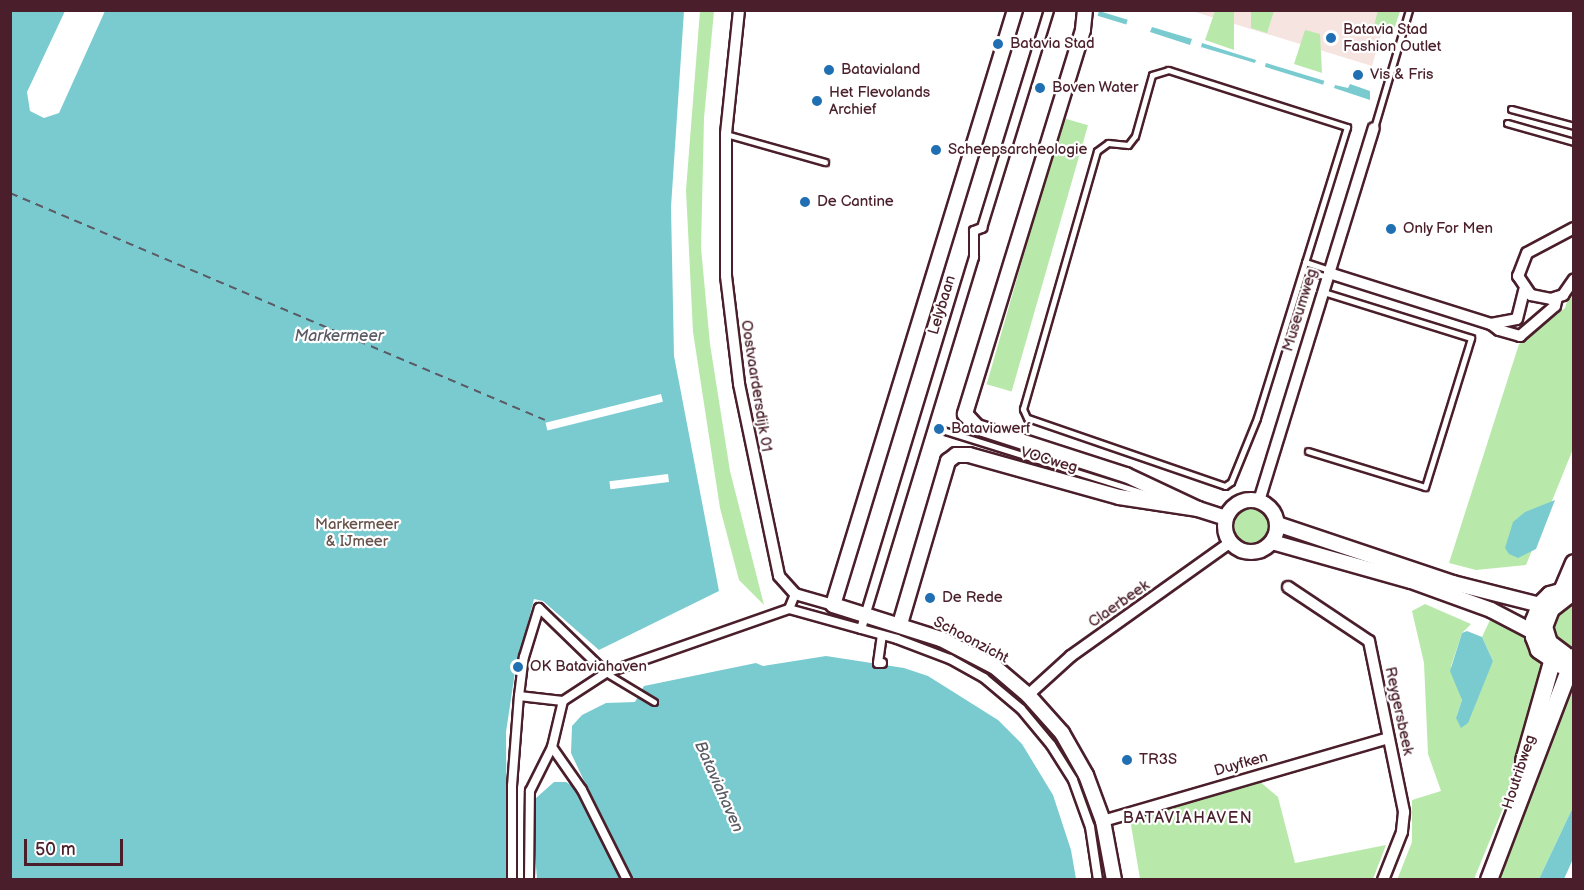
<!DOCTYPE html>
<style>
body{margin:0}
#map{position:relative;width:1584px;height:890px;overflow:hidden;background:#fff;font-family:"Balsamiq Sans",sans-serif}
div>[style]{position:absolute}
.built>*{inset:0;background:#f5e4e0}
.green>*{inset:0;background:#b8e9aa;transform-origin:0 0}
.round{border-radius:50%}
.water>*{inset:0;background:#7acbd0;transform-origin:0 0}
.pier>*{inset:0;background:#fff;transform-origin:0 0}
.ferry>*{height:1.5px;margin-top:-0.75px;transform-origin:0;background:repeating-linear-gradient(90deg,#5b5b65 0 8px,transparent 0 14px)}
.roads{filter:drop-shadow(2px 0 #4a1f2b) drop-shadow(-2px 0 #4a1f2b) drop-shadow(0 2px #4a1f2b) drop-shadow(0 -2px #4a1f2b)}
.service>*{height:5px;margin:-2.5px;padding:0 2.5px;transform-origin:2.5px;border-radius:2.5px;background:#fff}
.pedestrian>*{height:8px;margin:-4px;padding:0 4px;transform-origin:4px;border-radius:4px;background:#fff}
.minor>*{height:10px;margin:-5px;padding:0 5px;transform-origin:5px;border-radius:5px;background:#fff}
.tertiary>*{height:14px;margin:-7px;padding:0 7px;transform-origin:7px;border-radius:7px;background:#fff}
.tertiary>.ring{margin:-7px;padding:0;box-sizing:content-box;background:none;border:14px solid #fff;border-radius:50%}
.secondary>*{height:16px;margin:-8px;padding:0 8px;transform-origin:8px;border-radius:8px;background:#fff}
.dots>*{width:16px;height:16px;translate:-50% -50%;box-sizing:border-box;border:3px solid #fff;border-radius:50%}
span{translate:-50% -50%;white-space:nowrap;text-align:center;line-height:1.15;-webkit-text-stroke:4.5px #fff;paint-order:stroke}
.poi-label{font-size:15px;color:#4a1f2b}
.left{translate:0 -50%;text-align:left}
.street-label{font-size:15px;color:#4a1f2b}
.park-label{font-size:15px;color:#66524b}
.water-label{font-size:16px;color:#5b5b65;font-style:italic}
.neighbourhood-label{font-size:16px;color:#4a1f2b;letter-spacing:1.5px}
.frame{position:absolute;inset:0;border:12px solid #4a1f2b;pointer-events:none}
.scale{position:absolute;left:24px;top:839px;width:99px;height:27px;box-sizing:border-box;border:3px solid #4a1f2b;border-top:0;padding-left:8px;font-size:18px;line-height:21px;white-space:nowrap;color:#4a1f2b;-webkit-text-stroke:4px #fff;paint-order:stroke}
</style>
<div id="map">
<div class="built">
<i style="clip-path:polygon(1192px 11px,1388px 11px,1372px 66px)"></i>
</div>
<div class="green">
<i style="clip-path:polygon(1378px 10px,1400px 11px,1392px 36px,1373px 30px)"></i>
<i style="clip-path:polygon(700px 11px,714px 11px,704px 118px,701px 248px,710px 344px,730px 471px,764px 605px,739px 580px,720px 508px,693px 332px,686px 190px)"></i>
<i style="clip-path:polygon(1215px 11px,1234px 11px,1234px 50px,1205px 40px)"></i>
<i style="clip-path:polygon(1251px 11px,1274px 11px,1267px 33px,1251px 28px)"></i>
<i style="clip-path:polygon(1305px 30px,1320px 34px,1322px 73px,1294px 64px)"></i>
<i style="left:1063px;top:118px;width:26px;height:277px;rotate:16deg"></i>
<i style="clip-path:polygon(1573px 282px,1573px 449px,1526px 565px,1476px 570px,1449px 563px,1519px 344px,1565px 308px)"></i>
<i class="round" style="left:1234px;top:509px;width:34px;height:34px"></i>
<i style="clip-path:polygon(1425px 604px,1471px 624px,1462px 633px,1451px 666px,1462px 700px,1456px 718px,1493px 661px,1482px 637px,1490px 620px,1520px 633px,1530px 643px,1541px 667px,1533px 714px,1504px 806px,1474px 879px,1397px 880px,1412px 842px,1412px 800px,1441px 791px,1428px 754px,1424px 663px,1412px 611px)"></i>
<i style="clip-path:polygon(1573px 604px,1573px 648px,1570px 649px,1560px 644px,1552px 627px,1560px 611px)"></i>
<i style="clip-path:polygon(1573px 678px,1573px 807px,1539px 879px,1492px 880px)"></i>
<i style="clip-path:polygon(1258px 780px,1278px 797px,1295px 863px,1386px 845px,1373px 879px,1140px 879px,1130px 819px)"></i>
</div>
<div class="water">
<i style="clip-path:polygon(10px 11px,65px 11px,27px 92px,30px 111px,44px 118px,59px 113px,105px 11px,684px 11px,671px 207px,674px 356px,719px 591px,599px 650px,543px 601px,534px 599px,515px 672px,506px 732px,507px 879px,11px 879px)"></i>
<i style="left:1099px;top:11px;width:30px;height:5px;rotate:17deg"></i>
<i style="clip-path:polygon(1152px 27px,1192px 39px,1190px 45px,1150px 32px)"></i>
<i style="clip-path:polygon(1202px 43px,1256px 60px,1255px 63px,1201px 47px)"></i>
<i style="left:1266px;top:63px;width:61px;height:4px;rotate:17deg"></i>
<i style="clip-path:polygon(1350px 84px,1370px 91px,1370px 100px,1334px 88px,1335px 85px,1348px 88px)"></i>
<i style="clip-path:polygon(1555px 500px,1536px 549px,1518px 558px,1509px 554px,1505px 548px,1513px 522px,1525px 512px)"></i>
<i style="clip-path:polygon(1467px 631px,1482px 637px,1493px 661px,1468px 723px,1461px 728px,1456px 718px,1462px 700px,1450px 671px,1462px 633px)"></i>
<i style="clip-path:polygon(826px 656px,904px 668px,928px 676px,998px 720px,1022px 744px,1053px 795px,1071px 850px,1076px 879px,630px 879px,571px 753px,572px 726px,582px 715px,606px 703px,635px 702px,644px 686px,756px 663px,763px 666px)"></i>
<i style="clip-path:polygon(554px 782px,566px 782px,580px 791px,624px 879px,537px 879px,533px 828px,536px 798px)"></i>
<i style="clip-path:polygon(1573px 807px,1573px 859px,1564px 879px,1539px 879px)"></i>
</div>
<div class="pier">
<i style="left:661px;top:394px;width:8px;height:119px;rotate:76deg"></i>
<i style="left:668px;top:474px;width:8px;height:59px;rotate:83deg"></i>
</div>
<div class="ferry">
<i style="left:10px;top:193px;width:581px;rotate:22.99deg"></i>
</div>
<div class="roads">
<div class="service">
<i style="left:1168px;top:70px;width:188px;rotate:17.7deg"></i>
<i style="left:1347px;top:127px;width:305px;rotate:107.2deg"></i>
<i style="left:1257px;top:418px;width:69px;rotate:112.1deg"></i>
<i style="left:1231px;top:482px;width:7px;rotate:146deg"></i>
<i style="left:1225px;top:486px;width:209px;rotate:-161deg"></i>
<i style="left:1027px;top:418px;width:10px;rotate:-114deg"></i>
<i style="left:1023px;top:409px;width:268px;rotate:-74deg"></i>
<i style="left:1097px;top:151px;width:14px;rotate:-36deg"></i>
<i style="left:1108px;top:143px;width:20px;rotate:6deg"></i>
<i style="left:1128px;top:145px;width:11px;rotate:-52deg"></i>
<i style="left:1135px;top:136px;width:63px;rotate:-74.4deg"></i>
<i style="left:1152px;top:75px;width:17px;rotate:-17deg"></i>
<i style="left:1511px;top:109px;width:65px;rotate:15.1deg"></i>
<i style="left:1507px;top:123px;width:70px;rotate:15.8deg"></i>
<i style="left:1374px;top:128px;width:123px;rotate:-73.5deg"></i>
<i style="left:726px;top:134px;width:103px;rotate:15.8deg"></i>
<i style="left:1305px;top:262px;width:26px;rotate:18deg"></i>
<i style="left:1303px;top:270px;width:26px;rotate:16deg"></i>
<i style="left:939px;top:429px;width:224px;rotate:17.4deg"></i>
<i style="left:1308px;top:451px;width:122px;rotate:17.1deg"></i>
<i style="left:1425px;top:487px;width:156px;rotate:-72.8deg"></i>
<i style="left:1471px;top:338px;width:155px;rotate:-162.7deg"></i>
<i style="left:606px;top:673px;width:56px;rotate:31.1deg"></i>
</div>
<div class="pedestrian">
<i style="left:789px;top:609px;width:112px;rotate:15.5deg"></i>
<i style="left:897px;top:639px;width:57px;rotate:20.7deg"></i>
<i style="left:950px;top:659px;width:39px;rotate:29deg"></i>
<i style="left:984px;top:678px;width:48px;rotate:40deg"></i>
<i style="left:1021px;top:709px;width:47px;rotate:50.2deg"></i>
<i style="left:1051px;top:745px;width:41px;rotate:57.8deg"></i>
<i style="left:1073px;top:780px;width:50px;rotate:70.1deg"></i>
<i style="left:1090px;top:827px;width:54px;rotate:81.4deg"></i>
<i style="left:861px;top:629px;width:389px;rotate:-73.1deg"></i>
<i style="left:974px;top:257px;width:26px;rotate:-90deg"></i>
<i style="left:974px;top:231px;width:9px;rotate:-21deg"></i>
<i style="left:982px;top:228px;width:228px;rotate:-72.9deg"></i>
<i style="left:882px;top:663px;width:4px;rotate:180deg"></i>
<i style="left:878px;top:663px;width:28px;rotate:-82deg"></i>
<i style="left:519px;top:696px;width:39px;rotate:-83deg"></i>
<i style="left:524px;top:657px;width:51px;rotate:-73deg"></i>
<i style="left:539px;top:608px;width:93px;rotate:44.1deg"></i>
<i style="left:552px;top:747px;width:52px;rotate:55.1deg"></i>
<i style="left:582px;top:790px;width:101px;rotate:63.4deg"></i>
<i style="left:512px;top:880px;width:94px;rotate:-90deg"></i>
<i style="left:512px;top:786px;width:90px;rotate:-85.6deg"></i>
<i style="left:519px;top:696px;width:44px;rotate:6.5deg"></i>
<i style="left:563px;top:701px;width:51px;rotate:-33.1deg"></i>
<i style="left:606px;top:673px;width:194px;rotate:-19.3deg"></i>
<i style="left:789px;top:609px;width:16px;rotate:-68deg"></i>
<i style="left:529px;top:880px;width:89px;rotate:-89.4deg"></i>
<i style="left:530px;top:791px;width:49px;rotate:-63.4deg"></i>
<i style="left:552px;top:747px;width:47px;rotate:-76.6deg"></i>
</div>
<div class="minor">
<i style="left:739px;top:10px;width:125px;rotate:96deg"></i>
<i style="left:726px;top:134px;width:142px;rotate:90deg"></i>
<i style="left:726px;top:276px;width:109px;rotate:83.1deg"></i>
<i style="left:739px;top:384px;width:196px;rotate:78.2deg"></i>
<i style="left:779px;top:576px;width:24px;rotate:48deg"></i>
<i style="left:795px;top:594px;width:40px;rotate:16deg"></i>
<i style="left:1574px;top:228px;width:53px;rotate:152deg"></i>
<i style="left:1527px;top:253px;width:25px;rotate:111deg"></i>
<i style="left:1518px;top:276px;width:23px;rotate:56deg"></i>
<i style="left:1531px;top:295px;width:20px;rotate:11deg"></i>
<i style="left:1551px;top:299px;width:13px;rotate:-18deg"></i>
<i style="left:1563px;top:295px;width:19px;rotate:-55deg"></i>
<i style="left:1329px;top:273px;width:170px;rotate:17.5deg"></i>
<i style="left:1491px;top:324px;width:26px;rotate:-11deg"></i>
<i style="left:1517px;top:319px;width:30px;rotate:-76deg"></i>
<i style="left:1491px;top:324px;width:10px;rotate:37deg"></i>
<i style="left:1499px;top:330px;width:22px;rotate:16deg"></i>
<i style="left:1520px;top:336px;width:46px;rotate:-40.6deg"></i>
<i style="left:1555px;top:306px;width:9px;rotate:-77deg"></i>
<i style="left:1259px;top:501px;width:390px;rotate:-72.9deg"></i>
<i style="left:1288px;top:587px;width:97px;rotate:33.7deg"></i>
<i style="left:1369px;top:641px;width:175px;rotate:78.4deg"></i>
<i style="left:1404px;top:812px;width:20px;rotate:96deg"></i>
<i style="left:1402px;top:832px;width:52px;rotate:111.6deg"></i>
<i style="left:1028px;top:695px;width:58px;rotate:-42.2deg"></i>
<i style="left:1071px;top:656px;width:196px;rotate:-35.5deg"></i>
<i style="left:1103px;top:821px;width:297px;rotate:-16.2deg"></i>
</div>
<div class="tertiary">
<i style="left:1015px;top:10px;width:622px;rotate:107.01deg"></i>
<i style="left:833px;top:605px;width:113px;rotate:17.5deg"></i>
<i style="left:941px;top:639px;width:61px;rotate:27.4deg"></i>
<i style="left:995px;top:667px;width:43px;rotate:40.3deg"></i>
<i style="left:1028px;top:695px;width:51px;rotate:48.2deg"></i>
<i style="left:1062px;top:733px;width:48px;rotate:60.3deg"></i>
<i style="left:1086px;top:775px;width:49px;rotate:69.7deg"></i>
<i style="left:1103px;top:821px;width:60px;rotate:79.4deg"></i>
<i style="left:1085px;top:10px;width:20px;rotate:96deg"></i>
<i style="left:1083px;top:30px;width:402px;rotate:107.1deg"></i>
<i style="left:965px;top:414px;width:18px;rotate:47deg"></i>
<i style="left:977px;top:427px;width:157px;rotate:17.9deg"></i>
<i style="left:1126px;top:475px;width:80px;rotate:25.3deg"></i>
<i class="ring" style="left:1225px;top:500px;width:38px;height:38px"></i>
<i style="left:1277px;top:524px;width:186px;rotate:18.5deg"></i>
<i style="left:1453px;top:583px;width:90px;rotate:14.2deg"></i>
<i style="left:1272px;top:542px;width:144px;rotate:15.7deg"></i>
<i style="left:1411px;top:581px;width:85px;rotate:19.9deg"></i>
<i style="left:1491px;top:610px;width:47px;rotate:27.6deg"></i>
<i style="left:900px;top:624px;width:170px;rotate:-73.6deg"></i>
<i style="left:948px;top:461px;width:10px;rotate:-37deg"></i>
<i style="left:956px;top:455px;width:13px"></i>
<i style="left:969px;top:455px;width:156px;rotate:15.6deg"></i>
<i style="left:1119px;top:497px;width:80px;rotate:8.6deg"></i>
<i style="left:1198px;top:509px;width:29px;rotate:18deg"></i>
</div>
<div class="secondary">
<i style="left:1563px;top:589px;width:28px;rotate:-67deg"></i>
<i style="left:1565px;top:655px;width:20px;rotate:-143deg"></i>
<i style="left:1549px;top:643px;width:17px;rotate:-107deg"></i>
<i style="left:1544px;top:627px;width:19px;rotate:-69deg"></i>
<i style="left:1551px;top:609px;width:29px;rotate:-38deg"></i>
<i style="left:1561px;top:665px;width:27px;rotate:-146deg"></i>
<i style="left:1539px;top:650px;width:14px;rotate:-111deg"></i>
<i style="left:1534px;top:637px;width:16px;rotate:-90deg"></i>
<i style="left:1534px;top:621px;width:17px;rotate:-69deg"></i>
<i style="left:1540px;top:605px;width:14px;rotate:-45deg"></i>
<i style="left:1550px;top:595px;width:25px;rotate:-16deg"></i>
<i style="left:1524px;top:761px;width:103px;rotate:-74.2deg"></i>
<i style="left:1489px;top:880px;width:239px;rotate:-69.1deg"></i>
</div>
</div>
<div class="dots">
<i style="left:1331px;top:38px;background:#1f6fb2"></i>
<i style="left:998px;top:44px;background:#1f6fb2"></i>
<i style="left:829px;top:70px;background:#1f6fb2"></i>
<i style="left:1358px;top:75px;background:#1f6fb2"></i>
<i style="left:1040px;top:88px;background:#1f6fb2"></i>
<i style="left:817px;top:101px;background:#1f6fb2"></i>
<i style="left:936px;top:150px;background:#1f6fb2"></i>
<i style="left:805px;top:202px;background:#1f6fb2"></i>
<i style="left:1391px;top:229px;background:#1f6fb2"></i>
<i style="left:939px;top:429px;background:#1f6fb2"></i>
<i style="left:930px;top:598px;background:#1f6fb2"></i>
<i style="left:518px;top:667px;background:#1f6fb2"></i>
<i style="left:1127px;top:760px;background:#1f6fb2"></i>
</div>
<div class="poi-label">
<span class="left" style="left:1343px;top:38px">Batavia Stad<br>Fashion Outlet</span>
<span class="left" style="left:1010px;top:44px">Batavia Stad</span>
<span class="left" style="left:841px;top:70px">Batavialand</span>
<span class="left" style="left:1370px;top:75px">Vis &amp; Fris</span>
<span class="left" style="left:1052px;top:88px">Boven Water</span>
<span class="left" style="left:829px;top:101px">Het Flevolands<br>Archief</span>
<span class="left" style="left:948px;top:150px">Scheepsarcheologie</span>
<span class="left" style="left:817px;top:202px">De Cantine</span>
<span class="left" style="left:1403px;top:229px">Only For Men</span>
<span class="left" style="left:951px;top:429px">Bataviawerf</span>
<span class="left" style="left:942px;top:598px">De Rede</span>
<span class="left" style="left:530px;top:667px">OK Bataviahaven</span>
<span class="left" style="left:1139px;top:760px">TR3S</span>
</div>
<div class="street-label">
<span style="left:942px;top:305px;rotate:-73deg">Lelybaan</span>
<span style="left:1300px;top:310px;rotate:-73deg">Museumweg</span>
<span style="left:756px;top:386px;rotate:81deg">Oostvaardersdijk 01</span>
<span style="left:1049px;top:460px;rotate:16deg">VOCweg</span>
<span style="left:1119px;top:604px;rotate:-35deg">Claerbeek</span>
<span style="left:971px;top:640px;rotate:28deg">Schoonzicht</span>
<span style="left:1399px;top:711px;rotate:78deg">Reygersbeek</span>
<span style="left:1241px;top:764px;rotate:-16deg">Duyfken</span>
<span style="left:1519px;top:772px;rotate:-72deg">Houtribweg</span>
</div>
<div class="park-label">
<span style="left:357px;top:533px">Markermeer<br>&amp; IJmeer</span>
</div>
<div class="water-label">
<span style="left:339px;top:337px">Markermeer</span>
<span style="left:718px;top:787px;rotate:66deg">Bataviahaven</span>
</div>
<div class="neighbourhood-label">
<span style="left:1188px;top:819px">BATAVIAHAVEN</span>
</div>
<div class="frame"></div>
<div class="scale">50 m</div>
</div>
